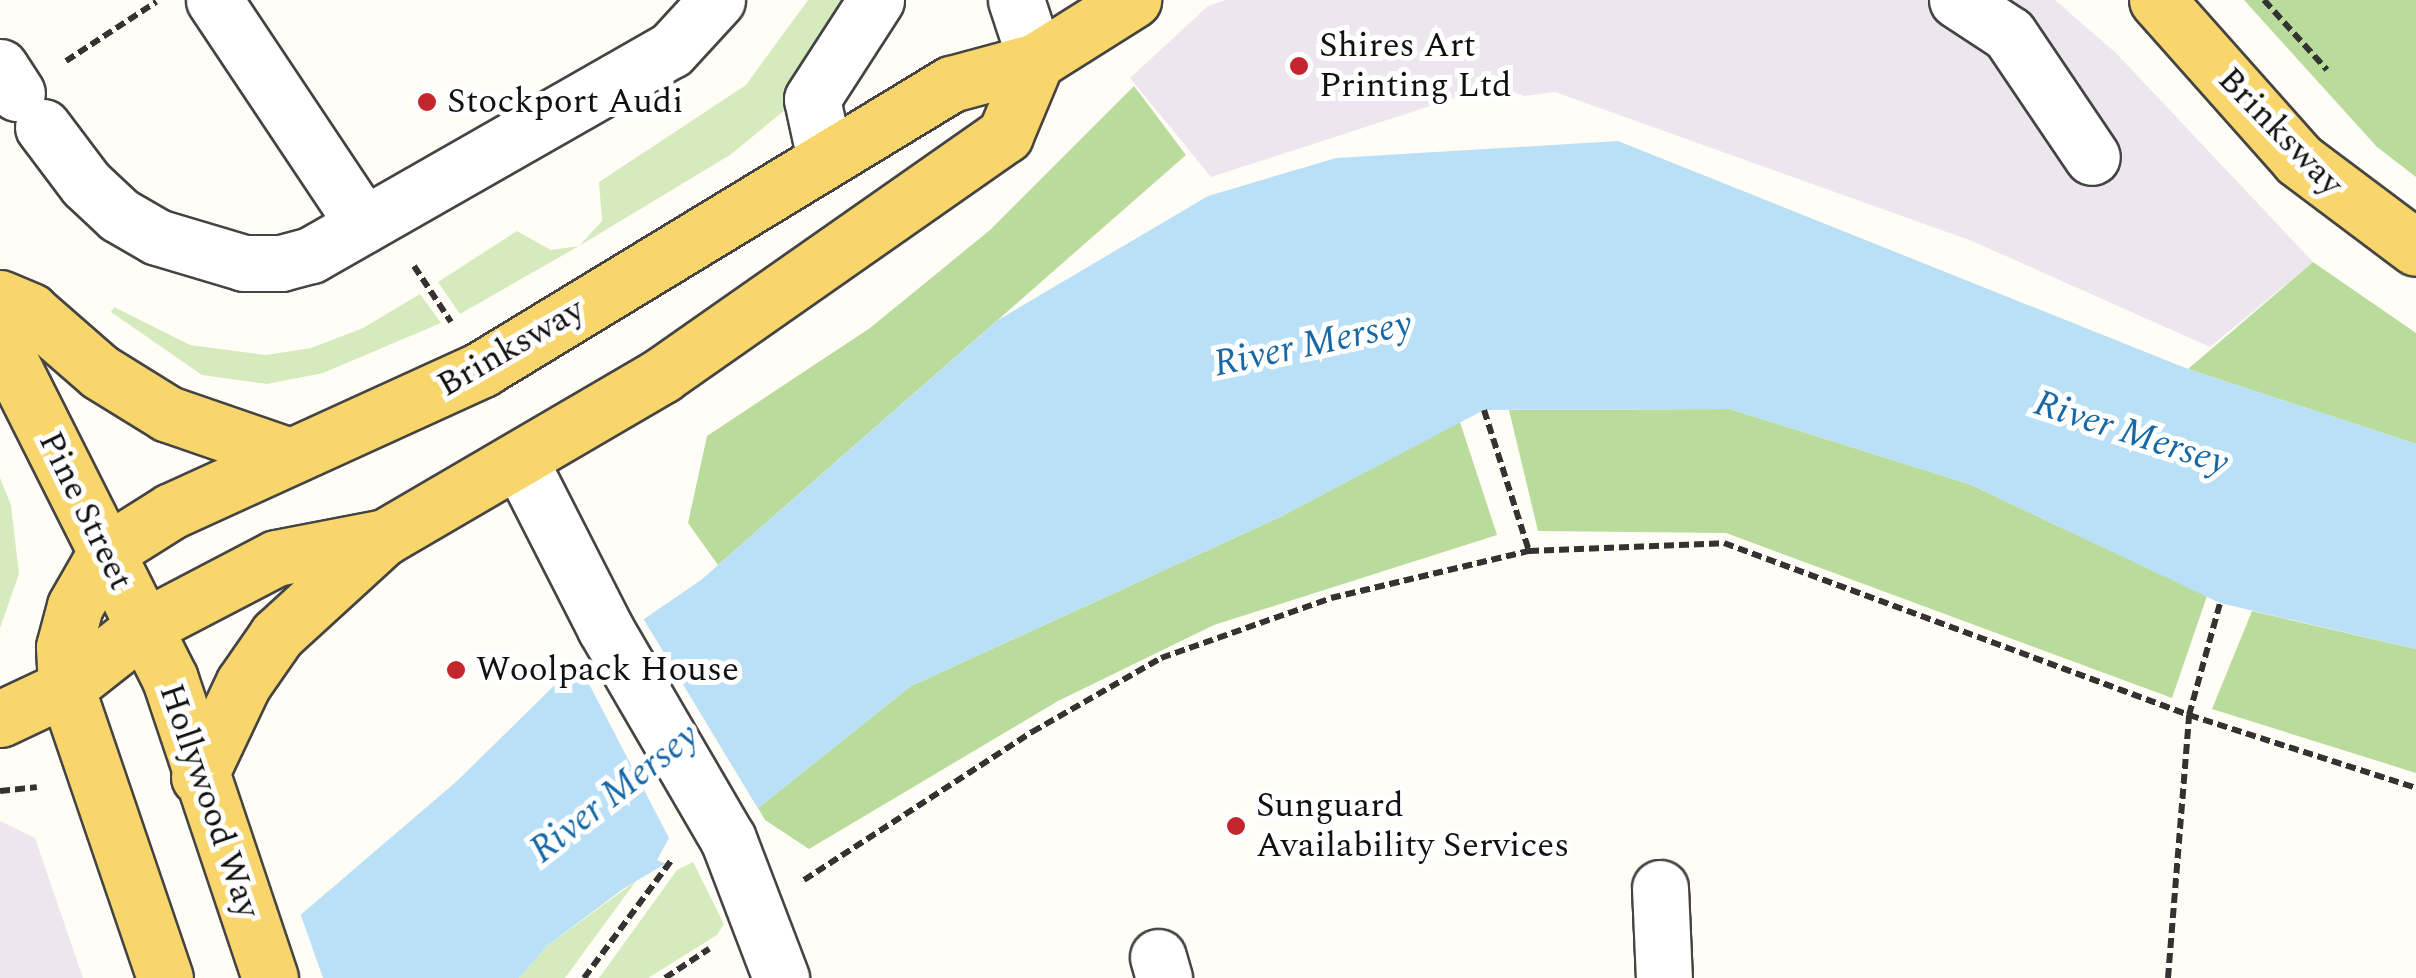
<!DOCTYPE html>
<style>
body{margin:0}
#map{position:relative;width:2416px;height:978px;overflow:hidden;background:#fffdf5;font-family:Spectral,serif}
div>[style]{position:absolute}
.industrial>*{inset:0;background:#eee6ef}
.green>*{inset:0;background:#d5ebbd}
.forest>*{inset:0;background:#b9dc9c}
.water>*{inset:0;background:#b9e0f7}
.pier>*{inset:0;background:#fffdf5}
.path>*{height:6px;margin-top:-3px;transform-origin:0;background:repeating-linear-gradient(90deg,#333 0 10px,transparent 0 15px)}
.roads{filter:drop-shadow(2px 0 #444) drop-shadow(-2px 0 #444) drop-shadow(0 2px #444) drop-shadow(0 -2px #444)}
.minor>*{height:55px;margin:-27.5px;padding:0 27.5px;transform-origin:27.5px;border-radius:27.5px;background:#fff}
.major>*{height:55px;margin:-27.5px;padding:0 27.5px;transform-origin:27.5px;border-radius:27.5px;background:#f9d66b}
.dots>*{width:28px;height:28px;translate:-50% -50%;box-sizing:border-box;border:5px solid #fff;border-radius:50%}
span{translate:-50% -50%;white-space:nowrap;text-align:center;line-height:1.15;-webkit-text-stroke:10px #fff;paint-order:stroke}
.poi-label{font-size:35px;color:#111}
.left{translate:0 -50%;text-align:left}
.street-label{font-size:35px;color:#111}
.water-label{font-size:38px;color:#1768a6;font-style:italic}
</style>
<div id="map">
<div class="industrial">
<i style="clip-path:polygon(1226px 0,2055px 0,2116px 53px,2313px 262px,2210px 347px,1972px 241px,1555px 92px,1524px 96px,1495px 85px,1211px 177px,1130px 78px,1208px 6px)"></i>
<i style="clip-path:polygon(0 821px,35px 838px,83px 978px,0 978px)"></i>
</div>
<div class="green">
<i style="clip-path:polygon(808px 0,845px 0,785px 110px,730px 155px,579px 246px,460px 314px,438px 282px,517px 231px,551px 250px,579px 246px,602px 221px,599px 182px,746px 85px)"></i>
<i style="clip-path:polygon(420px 294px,441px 323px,323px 373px,267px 384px,202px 375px,111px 312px,114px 307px,190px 345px,266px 355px,311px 348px,363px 328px)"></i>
<i style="clip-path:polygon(0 478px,11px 505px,19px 574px,0 628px)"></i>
<i style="clip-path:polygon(693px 862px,724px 924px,717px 935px,648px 978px,599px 978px,677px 870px)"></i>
<i style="clip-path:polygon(636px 881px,565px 978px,519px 978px,547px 946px)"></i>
</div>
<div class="forest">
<i style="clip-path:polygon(2244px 0,2416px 0,2416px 177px,2377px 147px)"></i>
<i style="clip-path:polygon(1134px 86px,1186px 155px,718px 565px,688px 523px,707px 436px,870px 328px,990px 230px)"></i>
<i style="clip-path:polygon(2313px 262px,2416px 333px,2416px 444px,2188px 369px)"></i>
<i style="clip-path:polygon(1730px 409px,1969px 484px,2207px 596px,2172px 698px,1726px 533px,1538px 531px,1509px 410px)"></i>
<i style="clip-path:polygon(1460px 422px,1497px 535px,1214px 625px,1058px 701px,809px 849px,765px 820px,758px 808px,911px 686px,1280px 517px)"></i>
<i style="clip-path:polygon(2252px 611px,2416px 649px,2416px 773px,2212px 709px)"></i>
</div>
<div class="water">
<i style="clip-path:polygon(1618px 141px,2188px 369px,2416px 444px,2416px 649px,2220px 603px,1969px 484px,1730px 409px,1484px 410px,1280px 517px,911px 686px,758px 808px,623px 889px,547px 946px,519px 978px,227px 978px,457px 781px,571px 669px,701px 580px,998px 320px,1208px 196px,1336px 158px)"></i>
</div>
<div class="pier">
<i style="clip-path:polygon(641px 615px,760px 812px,671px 866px,657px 860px,669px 838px,576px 659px)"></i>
<i style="clip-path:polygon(300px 913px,323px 978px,222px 978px,223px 974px)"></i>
</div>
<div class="path">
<i style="left:2264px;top:0;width:94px;rotate:48deg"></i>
<i style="left:66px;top:61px;width:108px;rotate:-33.2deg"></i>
<i style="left:414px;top:266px;width:67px;rotate:56.5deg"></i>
<i style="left:1484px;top:410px;width:148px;rotate:72.3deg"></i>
<i style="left:0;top:791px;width:37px;rotate:-6deg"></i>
<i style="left:804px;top:880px;width:272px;rotate:-33deg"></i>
<i style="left:1032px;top:732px;width:149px;rotate:-29.8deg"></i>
<i style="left:1161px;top:658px;width:180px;rotate:-19.4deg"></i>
<i style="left:1331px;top:598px;width:204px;rotate:-13.4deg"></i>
<i style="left:1529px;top:551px;width:195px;rotate:-2.3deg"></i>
<i style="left:1724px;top:543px;width:496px;rotate:20.3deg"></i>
<i style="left:2189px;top:715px;width:238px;rotate:17.8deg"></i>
<i style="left:584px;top:978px;width:149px;rotate:-53.4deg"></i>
<i style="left:665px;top:978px;width:53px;rotate:-33.4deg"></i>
<i style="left:2168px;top:978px;width:264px;rotate:-85.4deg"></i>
<i style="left:2189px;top:715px;width:116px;rotate:-74.5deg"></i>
</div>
<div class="roads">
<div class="minor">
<i style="left:214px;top:0;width:270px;rotate:56.3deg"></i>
<i style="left:1016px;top:0;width:64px;rotate:71.8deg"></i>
<i style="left:1957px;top:0;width:62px;rotate:33.2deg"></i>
<i style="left:2009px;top:34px;width:148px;rotate:56deg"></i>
<i style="left:0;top:67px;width:31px;rotate:57deg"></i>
<i style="left:43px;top:127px;width:71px;rotate:53deg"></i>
<i style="left:86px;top:184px;width:45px;rotate:43.2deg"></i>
<i style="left:119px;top:215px;width:44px;rotate:30.1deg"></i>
<i style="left:157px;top:237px;width:91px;rotate:16.6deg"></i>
<i style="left:244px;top:263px;width:37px"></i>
<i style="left:281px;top:263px;width:31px;rotate:-15deg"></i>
<i style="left:311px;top:255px;width:414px;rotate:-29.7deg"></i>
<i style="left:671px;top:50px;width:68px;rotate:-47.4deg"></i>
<i style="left:825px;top:159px;width:61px;rotate:-102.2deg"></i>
<i style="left:812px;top:99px;width:118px;rotate:-57.1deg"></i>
<i style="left:521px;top:463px;width:185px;rotate:63deg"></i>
<i style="left:605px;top:628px;width:244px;rotate:59.8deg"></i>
<i style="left:728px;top:839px;width:149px;rotate:69.1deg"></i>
<i style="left:1660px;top:888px;width:90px;rotate:87.5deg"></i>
<i style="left:1158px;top:957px;width:22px;rotate:74deg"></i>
</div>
<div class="major">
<i style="left:2157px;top:0;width:214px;rotate:48.4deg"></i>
<i style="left:2299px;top:160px;width:146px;rotate:36.9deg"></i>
<i style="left:0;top:298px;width:33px;rotate:23deg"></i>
<i style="left:30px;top:311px;width:93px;rotate:41.1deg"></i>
<i style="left:100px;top:372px;width:80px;rotate:31.7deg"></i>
<i style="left:168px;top:414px;width:129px;rotate:19deg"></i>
<i style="left:0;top:341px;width:378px;rotate:63.3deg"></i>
<i style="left:170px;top:679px;width:315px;rotate:71.5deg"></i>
<i style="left:0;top:719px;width:73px;rotate:-25.2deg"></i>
<i style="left:66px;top:688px;width:97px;rotate:-38.3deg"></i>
<i style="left:142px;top:628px;width:151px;rotate:-27.6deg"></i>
<i style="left:276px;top:558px;width:111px;rotate:-10.9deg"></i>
<i style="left:385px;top:537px;width:321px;rotate:-30.3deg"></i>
<i style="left:662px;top:375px;width:419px;rotate:-35deg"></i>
<i style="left:1005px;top:135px;width:80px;rotate:-67.3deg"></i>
<i style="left:199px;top:777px;width:103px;rotate:-64.7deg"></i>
<i style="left:243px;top:684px;width:60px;rotate:-55.2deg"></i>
<i style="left:277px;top:635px;width:144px;rotate:-42.5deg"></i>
<i style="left:165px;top:978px;width:306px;rotate:-108.8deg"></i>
<i style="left:66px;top:688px;width:41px;rotate:-92.8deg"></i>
<i style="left:64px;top:647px;width:42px;rotate:-75deg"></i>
<i style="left:75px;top:606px;width:62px;rotate:-60.1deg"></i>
<i style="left:106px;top:552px;width:77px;rotate:-32.2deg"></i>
<i style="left:171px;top:511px;width:342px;rotate:-24.5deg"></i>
<i style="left:482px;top:369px;width:549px;rotate:-31.29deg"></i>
<i style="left:951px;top:84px;width:88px;rotate:-15.1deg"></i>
<i style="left:1036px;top:61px;width:115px;rotate:-32.2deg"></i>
</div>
</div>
<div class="dots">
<i style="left:1299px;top:66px;background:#c4262e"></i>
<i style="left:427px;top:102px;background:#c4262e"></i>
<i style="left:456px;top:670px;background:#c4262e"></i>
<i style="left:1236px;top:826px;background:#c4262e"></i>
</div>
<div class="poi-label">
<span class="left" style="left:1319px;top:66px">Shires Art<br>Printing Ltd</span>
<span class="left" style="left:447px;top:102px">Stockport Audi</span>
<span class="left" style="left:476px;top:670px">Woolpack House</span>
<span class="left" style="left:1256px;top:826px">Sunguard<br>Availability Services</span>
</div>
<div class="street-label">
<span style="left:2280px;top:132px;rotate:46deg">Brinksway</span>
<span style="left:511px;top:348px;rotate:-30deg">Brinksway</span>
<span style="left:85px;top:511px;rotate:64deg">Pine Street</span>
<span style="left:209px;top:801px;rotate:71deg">Hollywood Way</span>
</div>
<div class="water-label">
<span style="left:1313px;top:345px;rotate:-12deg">River Mersey</span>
<span style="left:2131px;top:434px;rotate:18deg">River Mersey</span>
<span style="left:615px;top:794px;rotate:-38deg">River Mersey</span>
</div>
</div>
